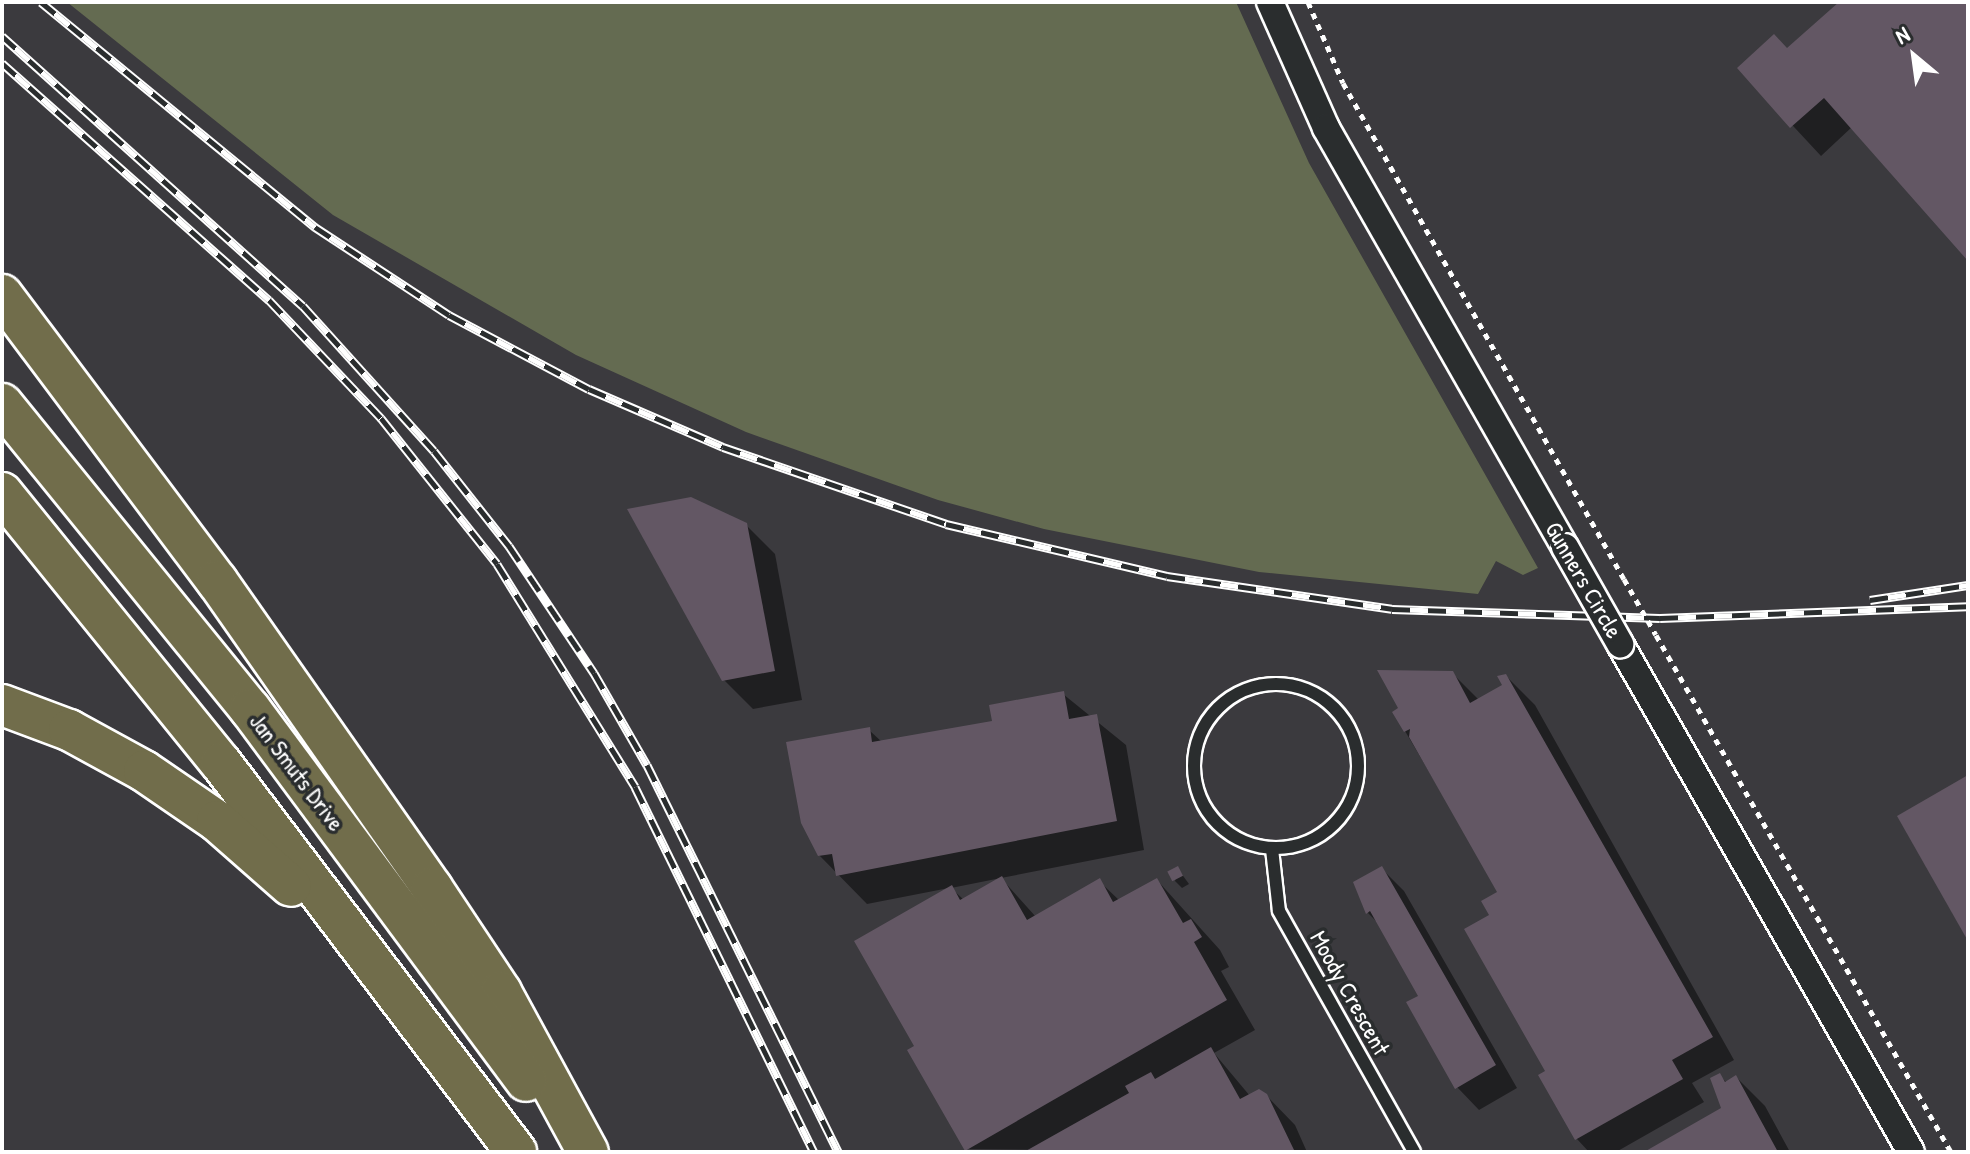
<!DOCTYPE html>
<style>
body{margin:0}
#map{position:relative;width:1970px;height:1154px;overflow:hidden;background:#3b3a3e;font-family:"Patrick Hand",sans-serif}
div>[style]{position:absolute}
.green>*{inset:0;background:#646b51}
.shadow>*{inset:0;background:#0007}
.building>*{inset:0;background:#635764;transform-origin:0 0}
.path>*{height:5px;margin-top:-2.5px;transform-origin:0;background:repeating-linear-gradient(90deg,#fff 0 6px,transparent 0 12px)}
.roads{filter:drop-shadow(2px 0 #fff) drop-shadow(-2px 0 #fff) drop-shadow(0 2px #fff) drop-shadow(0 -2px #fff)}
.lane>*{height:12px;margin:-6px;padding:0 6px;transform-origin:6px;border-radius:6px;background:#2a2d2e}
.lane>.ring{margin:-6px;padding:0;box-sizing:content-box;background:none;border:12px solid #2a2d2e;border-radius:50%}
.street>*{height:26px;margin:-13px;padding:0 13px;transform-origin:13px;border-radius:13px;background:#2a2d2e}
.primary>*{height:40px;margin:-20px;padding:0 20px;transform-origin:20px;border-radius:20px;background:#716d4b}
.rail>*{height:9px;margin-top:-4.5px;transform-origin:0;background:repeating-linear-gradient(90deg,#2a2d2e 0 18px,#fff 0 36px);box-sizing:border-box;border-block:2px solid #fff}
.path-bridge>*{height:5px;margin-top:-2.5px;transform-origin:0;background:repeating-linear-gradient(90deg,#fff 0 6px,transparent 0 12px)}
.bridges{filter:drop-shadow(2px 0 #fff) drop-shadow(-2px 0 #fff) drop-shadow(0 2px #fff) drop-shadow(0 -2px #fff)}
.street-bridge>*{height:26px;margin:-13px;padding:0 13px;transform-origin:13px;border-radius:13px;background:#2a2d2e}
span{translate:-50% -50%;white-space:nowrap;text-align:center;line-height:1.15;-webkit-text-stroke:7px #2a2d2e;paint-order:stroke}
.street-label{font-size:24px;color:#fff}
.frame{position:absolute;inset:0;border:4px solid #fff;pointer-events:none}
.north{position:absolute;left:1874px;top:16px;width:80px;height:80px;-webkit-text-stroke:6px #2a2d2e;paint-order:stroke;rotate:331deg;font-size:22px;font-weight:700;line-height:32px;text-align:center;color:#fff}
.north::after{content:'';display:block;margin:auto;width:28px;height:36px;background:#fff;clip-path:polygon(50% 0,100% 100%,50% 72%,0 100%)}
</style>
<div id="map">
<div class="green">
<i style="clip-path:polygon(67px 2px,1236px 2px,1309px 163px,1538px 568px,1523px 575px,1496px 561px,1478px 594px,1259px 572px,1044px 529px,938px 500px,746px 432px,576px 355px,333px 215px)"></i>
</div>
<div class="shadow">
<i style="clip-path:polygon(1842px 2px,1968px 2px,1968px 258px,1852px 127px,1821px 156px,1739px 68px,1788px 50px)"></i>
<i style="clip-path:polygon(746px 525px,775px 554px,802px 700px,753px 709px,724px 680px)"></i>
<i style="clip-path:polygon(1452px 673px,1479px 700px,1504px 686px,1506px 676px,1535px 705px,1734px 1060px,1692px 1083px,1704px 1102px,1616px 1152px,1589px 1152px,1577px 1139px,1541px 1076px,1548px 1072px,1492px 916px,1500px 892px,1405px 731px)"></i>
<i style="clip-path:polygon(evenodd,1063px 694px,1126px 745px,1144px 850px,1001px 878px,1036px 917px,1099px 881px,1120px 901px,1157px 880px,1220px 950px,1229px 967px,1221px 971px,1255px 1030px,1214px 1053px,1250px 1096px,1266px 1095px,1295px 1125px,1307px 1152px,966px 1149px,917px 1047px,949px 888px,867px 904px,819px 855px,869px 730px,882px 742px,994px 722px,1063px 694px,1001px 878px,964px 900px,951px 888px,1001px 878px)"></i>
<i style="clip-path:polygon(1178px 869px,1189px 884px,1182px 888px,1175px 881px)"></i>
<i style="clip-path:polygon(1382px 869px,1404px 891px,1517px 1088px,1479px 1110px,1457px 1087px,1421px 997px,1381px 926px,1368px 913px)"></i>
<i style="clip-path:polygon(1719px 1075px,1727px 1083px,1736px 1077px,1765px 1106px,1790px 1152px,1648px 1152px,1724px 1109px)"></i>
</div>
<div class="building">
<i style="clip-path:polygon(1839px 2px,1968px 2px,1968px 261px,1824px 98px,1790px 128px,1737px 68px,1774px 34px,1787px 48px)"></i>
<i style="clip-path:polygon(691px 497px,747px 523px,775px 671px,722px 681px,627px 509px)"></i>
<i style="clip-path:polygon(1377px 670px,1453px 671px,1470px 703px,1502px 685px,1497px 676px,1506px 674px,1713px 1037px,1672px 1060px,1683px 1079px,1575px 1140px,1538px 1075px,1545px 1071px,1464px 929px,1489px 915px,1481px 901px,1497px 892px,1409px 737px,1410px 729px,1404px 732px,1392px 712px,1398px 708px)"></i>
<i style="clip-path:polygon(1064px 691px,1069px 719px,1097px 714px,1117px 821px,836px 876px,832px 854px,818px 856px,801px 823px,786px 742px,870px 727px,872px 742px,992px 721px,989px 705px)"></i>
<i style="clip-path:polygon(1968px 775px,1968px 941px,1897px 816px)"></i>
<i style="left:1178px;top:866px;width:11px;height:12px;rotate:63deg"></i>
<i style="clip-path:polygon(1382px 866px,1496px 1065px,1455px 1089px,1406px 1002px,1418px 996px,1370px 911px,1366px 914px,1353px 882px)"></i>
<i style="clip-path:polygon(1002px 876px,1027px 920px,1100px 878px,1113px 902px,1157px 878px,1183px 923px,1191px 919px,1202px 937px,1194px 942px,1227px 1000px,965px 1151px,907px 1050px,914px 1046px,854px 941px,952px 885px,960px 900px)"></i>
<i style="clip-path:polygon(1211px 1047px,1240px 1099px,1259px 1089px,1267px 1094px,1295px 1152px,1024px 1152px,1129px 1093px,1125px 1086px,1151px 1072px,1155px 1079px)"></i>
<i style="clip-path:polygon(1720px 1073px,1725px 1082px,1736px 1075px,1778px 1152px,1644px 1152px,1721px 1108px,1710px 1078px)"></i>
</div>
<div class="path">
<i style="left:1308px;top:2px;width:88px;rotate:66.6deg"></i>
<i style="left:1343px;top:83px;width:570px;rotate:60.47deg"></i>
<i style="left:1656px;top:635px;width:595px;rotate:60.29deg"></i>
</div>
<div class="roads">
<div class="lane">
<i class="ring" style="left:1194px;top:684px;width:152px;height:152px"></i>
<i style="left:1272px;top:849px;width:62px;rotate:83.6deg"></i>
<i style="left:1279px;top:911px;width:276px;rotate:60.7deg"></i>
</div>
<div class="street">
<i style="left:1270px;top:2px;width:138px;rotate:66deg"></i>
<i style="left:1326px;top:128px;width:482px;rotate:60.3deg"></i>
<i style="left:1620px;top:644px;width:585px;rotate:60.19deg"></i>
</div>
<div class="primary">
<i style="left:2px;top:295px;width:358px;rotate:53.1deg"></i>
<i style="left:217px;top:581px;width:375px;rotate:55deg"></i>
<i style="left:432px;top:888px;width:125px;rotate:56.4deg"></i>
<i style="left:501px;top:992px;width:182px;rotate:61.5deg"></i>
<i style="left:2px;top:404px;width:393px;rotate:50.9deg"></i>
<i style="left:250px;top:709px;width:463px;rotate:53.4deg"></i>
<i style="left:2px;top:493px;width:348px;rotate:51deg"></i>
<i style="left:221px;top:763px;width:488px;rotate:52.8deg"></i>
<i style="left:2px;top:705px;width:72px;rotate:20.5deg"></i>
<i style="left:69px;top:730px;width:85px;rotate:28.7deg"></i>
<i style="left:144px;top:771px;width:88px;rotate:34.4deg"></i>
<i style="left:217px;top:821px;width:98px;rotate:41.3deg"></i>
</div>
</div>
<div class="rail">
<i style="left:41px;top:2px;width:355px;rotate:39.4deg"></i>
<i style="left:315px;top:227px;width:160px;rotate:33.3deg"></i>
<i style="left:449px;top:315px;width:158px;rotate:27.9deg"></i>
<i style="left:589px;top:389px;width:146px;rotate:23.4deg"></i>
<i style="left:723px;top:447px;width:236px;rotate:19deg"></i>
<i style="left:946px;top:524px;width:227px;rotate:13.2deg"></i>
<i style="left:1167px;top:576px;width:227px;rotate:8.3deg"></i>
<i style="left:1392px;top:609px;width:268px;rotate:1.9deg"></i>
<i style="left:1660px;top:618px;width:308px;rotate:-2.2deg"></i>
<i style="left:2px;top:36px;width:404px;rotate:41.9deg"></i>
<i style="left:303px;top:306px;width:195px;rotate:47.9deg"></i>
<i style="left:434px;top:451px;width:121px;rotate:51.7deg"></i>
<i style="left:509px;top:546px;width:153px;rotate:56.2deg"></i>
<i style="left:594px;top:673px;width:106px;rotate:60.1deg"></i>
<i style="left:647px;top:765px;width:432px;rotate:63.7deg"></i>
<i style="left:2px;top:63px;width:357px;rotate:41.6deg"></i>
<i style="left:269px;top:300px;width:163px;rotate:46.5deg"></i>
<i style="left:381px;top:418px;width:186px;rotate:51.5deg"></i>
<i style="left:497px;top:564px;width:262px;rotate:58.2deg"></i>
<i style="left:635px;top:787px;width:407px;rotate:63.9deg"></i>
<i style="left:1870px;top:600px;width:99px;rotate:-8.7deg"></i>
</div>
<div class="path-bridge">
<i style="left:1624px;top:579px;width:64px;rotate:60.3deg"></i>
</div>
<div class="bridges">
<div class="street-bridge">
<i style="left:1565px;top:547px;width:112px;rotate:60.4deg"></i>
</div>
</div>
<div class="street-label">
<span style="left:1584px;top:580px;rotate:60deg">Gunners Circle</span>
<span style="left:297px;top:772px;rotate:53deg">Jan Smuts Drive</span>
<span style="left:1350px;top:993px;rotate:61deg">Moody Crescent</span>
</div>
<div class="frame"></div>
<div class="north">N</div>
</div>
